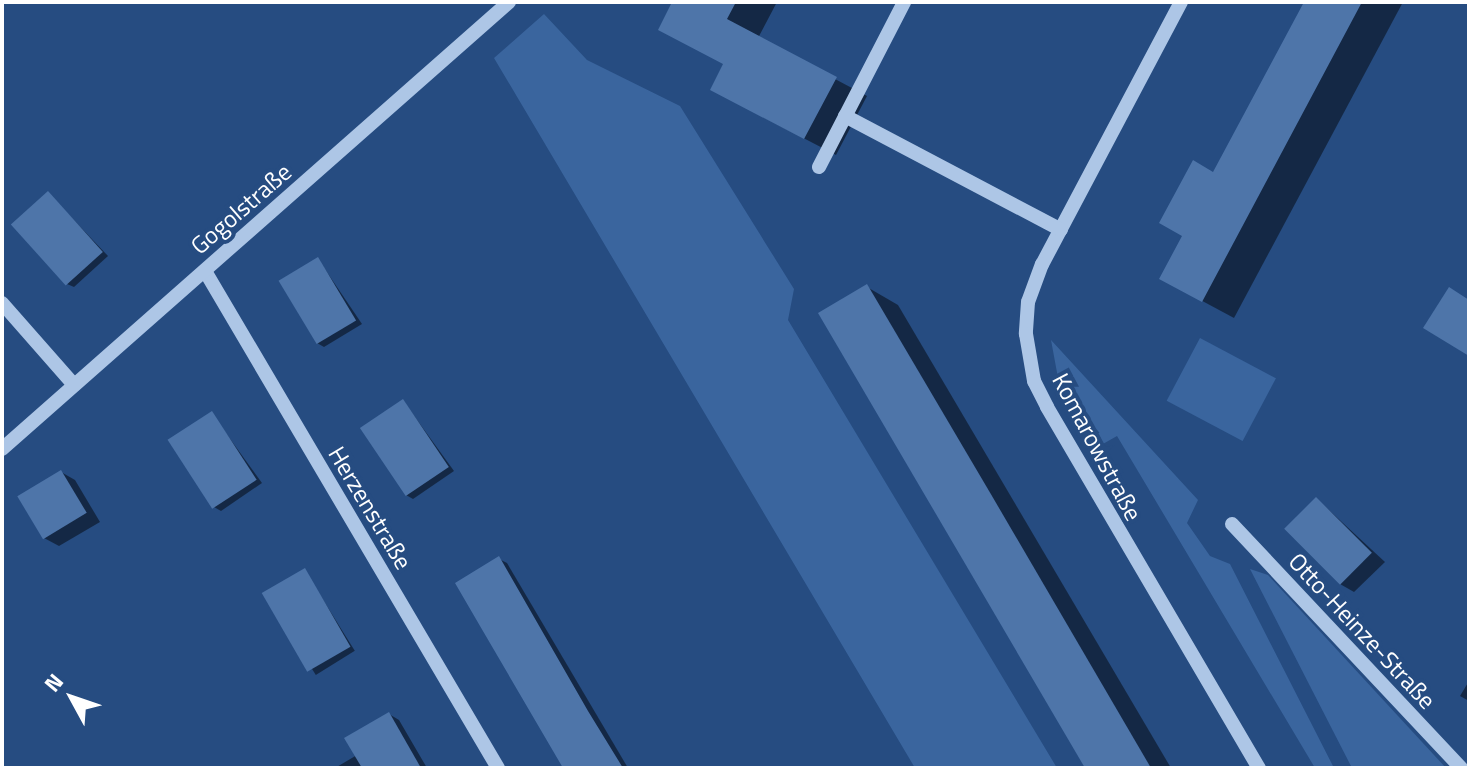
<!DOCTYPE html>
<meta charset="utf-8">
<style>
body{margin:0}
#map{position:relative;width:1471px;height:770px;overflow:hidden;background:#264c81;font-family:"Titillium Web",sans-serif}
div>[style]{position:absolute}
.green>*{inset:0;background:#3a659e;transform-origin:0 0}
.shadow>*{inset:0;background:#0007;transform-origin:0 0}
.building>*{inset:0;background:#4e75a9;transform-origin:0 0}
.minor>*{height:14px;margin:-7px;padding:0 7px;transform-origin:7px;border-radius:7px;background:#adc6e6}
span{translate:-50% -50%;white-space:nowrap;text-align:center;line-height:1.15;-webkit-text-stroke:8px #264c81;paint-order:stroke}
.street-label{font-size:24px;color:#fff}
.frame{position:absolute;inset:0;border:4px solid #fff;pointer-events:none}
.north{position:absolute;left:32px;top:658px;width:80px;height:80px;-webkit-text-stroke:6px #264c81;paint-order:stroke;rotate:310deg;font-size:22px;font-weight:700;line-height:32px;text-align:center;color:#fff}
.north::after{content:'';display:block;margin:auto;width:28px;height:36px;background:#fff;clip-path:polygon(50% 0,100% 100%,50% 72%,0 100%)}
</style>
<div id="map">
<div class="green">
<i style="clip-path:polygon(544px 14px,587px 60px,680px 106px,794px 289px,788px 320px,1057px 768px,915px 768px,494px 58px)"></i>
<i style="left:1200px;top:338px;width:86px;height:71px;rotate:28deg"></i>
<i style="clip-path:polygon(1051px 340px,1198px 500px,1187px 523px,1210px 556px,1230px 564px,1334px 768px,1315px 768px,1117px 436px,1094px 449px,1058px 378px)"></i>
<i style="clip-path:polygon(1250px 569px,1268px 575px,1446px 768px,1352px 768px)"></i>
</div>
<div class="shadow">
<i style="clip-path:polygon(675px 2px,777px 2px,758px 38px,867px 96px,836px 155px,744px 107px,725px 65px)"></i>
<i style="clip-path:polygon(1306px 2px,1403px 2px,1234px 318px,1193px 296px,1214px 174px)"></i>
<i style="clip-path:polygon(48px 193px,108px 256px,74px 287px,67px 284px)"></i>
<i style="clip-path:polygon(318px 259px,362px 324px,324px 347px,317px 343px)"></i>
<i style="clip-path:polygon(867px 287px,898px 305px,1171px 768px,1088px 768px)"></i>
<i style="clip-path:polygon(404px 402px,454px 471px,413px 499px,406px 495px)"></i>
<i style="clip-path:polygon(212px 414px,262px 483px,221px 511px,214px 507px)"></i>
<i style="clip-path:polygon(61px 472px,75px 480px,100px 522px,59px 546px,44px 538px)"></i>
<i style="clip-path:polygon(1317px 499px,1385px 562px,1354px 592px,1340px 584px)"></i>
<i style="clip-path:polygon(499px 559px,507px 563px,628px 768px,567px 768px)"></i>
<i style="left:305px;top:571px;width:94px;height:46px;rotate:58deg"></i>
<i style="clip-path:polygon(1469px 681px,1469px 701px,1460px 696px)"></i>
<i style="clip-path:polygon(389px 714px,399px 720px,427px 768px,335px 768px,357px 755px)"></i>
</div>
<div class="building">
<i style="clip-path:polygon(672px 2px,736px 2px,727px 19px,837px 77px,804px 139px,710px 90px,723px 64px,658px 30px)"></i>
<i style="clip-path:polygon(1304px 2px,1362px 2px,1202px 302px,1159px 279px,1182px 236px,1159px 223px,1193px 160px,1213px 172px)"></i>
<i style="left:48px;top:191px;width:82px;height:50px;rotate:48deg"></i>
<i style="left:318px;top:257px;width:74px;height:46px;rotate:59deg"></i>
<i style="clip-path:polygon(867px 284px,992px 496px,1151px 768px,1085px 768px,818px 313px)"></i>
<i style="clip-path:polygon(1449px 287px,1469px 300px,1469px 356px,1423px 328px)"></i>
<i style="left:403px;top:399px;width:82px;height:52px;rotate:56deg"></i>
<i style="left:212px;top:411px;width:82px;height:53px;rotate:57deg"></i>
<i style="left:61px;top:470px;width:50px;height:51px;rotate:59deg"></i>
<i style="left:1316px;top:497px;width:79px;height:45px;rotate:45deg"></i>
<i style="clip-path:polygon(499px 556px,588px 711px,623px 768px,563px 768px,480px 626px,455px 583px)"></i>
<i style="left:305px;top:568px;width:91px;height:50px;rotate:60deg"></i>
<i style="clip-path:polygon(389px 712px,421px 768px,362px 768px,344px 738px)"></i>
</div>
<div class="minor">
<i style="left:1181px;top:2px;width:297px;rotate:117.9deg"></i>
<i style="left:1042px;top:264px;width:40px;rotate:110.2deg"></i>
<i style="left:1028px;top:302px;width:32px;rotate:94deg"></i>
<i style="left:1026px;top:334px;width:48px;rotate:80.3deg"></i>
<i style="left:1034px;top:381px;width:29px;rotate:63deg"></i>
<i style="left:1047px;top:407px;width:419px;rotate:59.6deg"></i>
<i style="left:845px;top:116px;width:244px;rotate:27.8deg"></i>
<i style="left:819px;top:167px;width:186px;rotate:-62.7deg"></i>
<i style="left:205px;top:271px;width:577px;rotate:59.48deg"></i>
<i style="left:2px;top:303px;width:109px;rotate:48.7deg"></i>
<i style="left:2px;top:449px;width:676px;rotate:-41.4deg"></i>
<i style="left:1232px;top:524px;width:335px;rotate:46.8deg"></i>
</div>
<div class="street-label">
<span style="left:241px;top:209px;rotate:-41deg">Gogolstraße</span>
<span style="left:1097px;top:447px;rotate:62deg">Komarowstraße</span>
<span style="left:370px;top:508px;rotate:59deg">Herzenstraße</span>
<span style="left:1362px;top:631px;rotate:47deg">Otto-Heinze-Straße</span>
</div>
<div class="frame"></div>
<div class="north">N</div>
</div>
